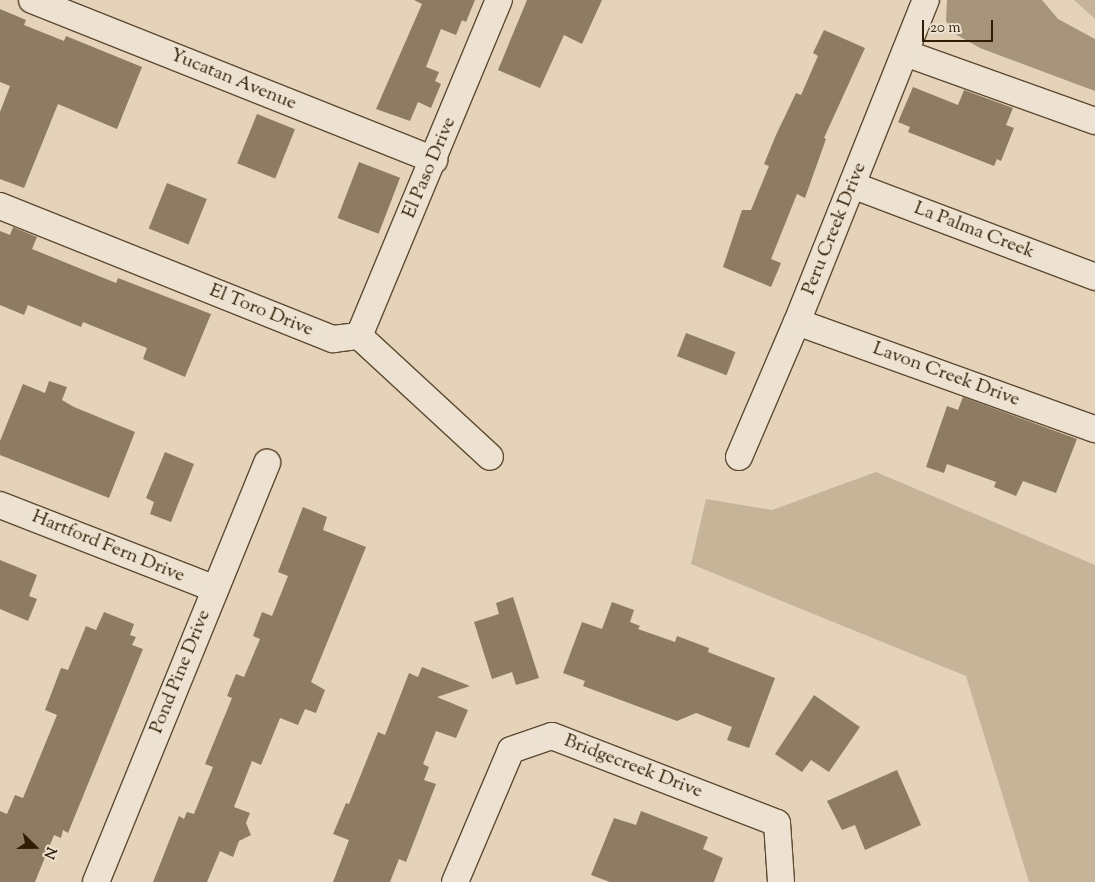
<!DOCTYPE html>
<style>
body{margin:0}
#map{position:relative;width:1095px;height:882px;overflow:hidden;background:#e4d3b8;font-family:"Sorts Mill Goudy",serif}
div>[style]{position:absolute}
.green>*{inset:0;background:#c6b499}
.water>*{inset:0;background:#a7957b}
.building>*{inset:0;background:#8e7c62;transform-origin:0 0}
.roads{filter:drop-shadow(1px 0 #5e4a31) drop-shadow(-1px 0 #5e4a31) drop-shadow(0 1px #5e4a31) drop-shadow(0 -1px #5e4a31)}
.minor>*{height:26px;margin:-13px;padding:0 13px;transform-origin:13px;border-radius:13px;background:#ede2d1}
span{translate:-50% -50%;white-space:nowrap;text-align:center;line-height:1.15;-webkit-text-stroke:4.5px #ede2d1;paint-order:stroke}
.street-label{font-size:19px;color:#311d04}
.north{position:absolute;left:10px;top:822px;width:50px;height:50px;-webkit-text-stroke:4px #ede2d1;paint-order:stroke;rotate:112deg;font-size:14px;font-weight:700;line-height:20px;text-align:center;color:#311d04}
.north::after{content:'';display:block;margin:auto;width:18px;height:22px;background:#311d04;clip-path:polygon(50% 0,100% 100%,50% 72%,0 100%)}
.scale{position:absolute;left:922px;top:20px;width:71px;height:22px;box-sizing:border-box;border:2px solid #311d04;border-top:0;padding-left:6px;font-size:15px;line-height:18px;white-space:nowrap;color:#311d04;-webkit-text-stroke:4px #ede2d1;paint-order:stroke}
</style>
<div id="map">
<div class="green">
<i style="clip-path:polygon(1074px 0,1095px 0,1095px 19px)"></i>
<i style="clip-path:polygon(876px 472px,1095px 565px,1095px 882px,1029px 882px,966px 676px,691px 564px,706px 499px,772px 510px)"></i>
</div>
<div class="water">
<i style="clip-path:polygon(947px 0,1042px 0,1058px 19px,1095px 39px,1095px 91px,980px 48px,957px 35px,946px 21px)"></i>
</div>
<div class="building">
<i style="clip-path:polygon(414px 0,475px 0,466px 22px,462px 20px,456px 35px,441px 29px,426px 67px,439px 72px,435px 81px,441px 84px,431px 108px,418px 102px,410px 121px,376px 109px,422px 4px)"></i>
<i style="clip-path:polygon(527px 0,602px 0,582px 44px,564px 35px,540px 88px,498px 70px)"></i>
<i style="clip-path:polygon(0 9px,26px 20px,24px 25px,64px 41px,66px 36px,142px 67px,117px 129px,58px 104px,24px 188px,0 179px,0 112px,10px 86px,0 82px)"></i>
<i style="clip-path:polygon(824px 30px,865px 48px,824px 138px,826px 139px,805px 198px,797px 194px,771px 259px,781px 263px,771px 287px,723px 267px,742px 210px,751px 210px,769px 166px,764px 164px,776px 135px,796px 93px,801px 95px,818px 56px,813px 53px)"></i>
<i style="clip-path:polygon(913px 87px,958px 105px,964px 90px,1013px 108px,1006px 125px,1014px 128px,1001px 161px,997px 159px,994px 166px,908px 132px,910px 127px,898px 122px)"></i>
<i style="left:257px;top:114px;width:41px;height:53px;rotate:22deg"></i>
<i style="left:359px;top:162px;width:44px;height:60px;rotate:21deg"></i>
<i style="left:167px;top:183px;width:43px;height:49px;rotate:22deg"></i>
<i style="clip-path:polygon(13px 227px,37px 237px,32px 249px,116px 283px,118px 278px,211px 314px,185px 377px,143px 359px,147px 348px,83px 322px,81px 327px,28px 305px,24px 315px,0 305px,0 231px,10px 235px)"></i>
<i style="left:686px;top:333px;width:53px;height:25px;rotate:21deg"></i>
<i style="clip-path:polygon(49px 381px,67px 387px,62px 400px,74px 407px,135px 432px,109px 498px,0 455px,0 441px,23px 384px,45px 393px)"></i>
<i style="clip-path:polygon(963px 397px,1077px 439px,1056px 493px,1023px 481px,1016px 496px,994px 487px,996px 482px,947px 464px,944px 473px,926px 467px,947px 406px,958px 410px)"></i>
<i style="clip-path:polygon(165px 452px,194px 464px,171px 522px,150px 514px,154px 502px,146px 498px)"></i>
<i style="clip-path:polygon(303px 507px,327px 517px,323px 530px,366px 547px,311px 682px,325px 690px,316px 713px,305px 709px,298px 725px,280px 718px,261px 765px,252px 761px,234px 807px,250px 813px,246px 823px,251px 835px,239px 841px,233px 857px,220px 851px,207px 882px,153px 882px,179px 816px,184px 819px,187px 812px,194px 814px,213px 767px,205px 764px,232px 698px,227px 696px,236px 674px,244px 677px,260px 639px,253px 636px,262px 612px,272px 616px,288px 576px,278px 572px)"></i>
<i style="clip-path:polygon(0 560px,37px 575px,29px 596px,37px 599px,28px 621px,0 609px)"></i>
<i style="clip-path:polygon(513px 597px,539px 678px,516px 685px,512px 672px,492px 679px,474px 622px,499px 614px,496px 603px)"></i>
<i style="clip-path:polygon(612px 602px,634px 610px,630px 622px,640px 626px,638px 629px,675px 642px,677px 636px,709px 648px,708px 652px,775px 678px,749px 748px,727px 740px,732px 727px,696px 713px,677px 721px,583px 686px,585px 681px,563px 673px,582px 622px,602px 629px)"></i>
<i style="clip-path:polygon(104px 612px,134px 624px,130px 635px,136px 637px,132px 645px,143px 649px,68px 833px,63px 830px,61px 838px,54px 835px,35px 882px,0 882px,0 811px,7px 814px,15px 795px,23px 798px,57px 715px,45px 710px,61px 668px,68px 670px,86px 626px,96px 630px)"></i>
<i style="clip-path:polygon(422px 667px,470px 686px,437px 697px,468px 710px,456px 738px,436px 731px,423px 764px,429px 767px,424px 780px,436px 784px,406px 862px,399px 859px,390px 882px,333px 882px,349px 840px,333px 834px,346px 803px,349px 804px,378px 732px,385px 735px,409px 673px,418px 677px)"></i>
<i style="clip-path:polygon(814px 695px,860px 727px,829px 772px,811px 760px,802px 772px,775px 754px)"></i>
<i style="clip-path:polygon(897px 770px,921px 825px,865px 850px,855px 825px,842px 830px,827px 801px)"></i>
<i style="clip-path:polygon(641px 811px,708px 837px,703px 849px,723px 858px,714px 882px,610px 882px,591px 875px,614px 818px,636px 825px)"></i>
</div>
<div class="roads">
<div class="minor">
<i style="left:32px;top:0;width:433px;rotate:21.7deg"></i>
<i style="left:905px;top:53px;width:202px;rotate:19.7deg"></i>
<i style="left:852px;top:185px;width:260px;rotate:20.7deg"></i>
<i style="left:0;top:206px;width:359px;rotate:21.8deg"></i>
<i style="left:333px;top:339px;width:26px;rotate:-7deg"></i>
<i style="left:359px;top:336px;width:178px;rotate:42.7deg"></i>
<i style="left:797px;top:322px;width:317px;rotate:19.8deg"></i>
<i style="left:359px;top:336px;width:364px;rotate:-67.4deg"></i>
<i style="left:739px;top:457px;width:147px;rotate:-66.8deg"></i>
<i style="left:797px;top:322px;width:347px;rotate:-68.2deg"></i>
<i style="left:0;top:505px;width:231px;rotate:21.3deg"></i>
<i style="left:96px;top:882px;width:453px;rotate:-67.8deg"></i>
<i style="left:455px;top:882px;width:143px;rotate:-67deg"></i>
<i style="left:511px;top:750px;width:43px;rotate:-18.9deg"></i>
<i style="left:552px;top:736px;width:241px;rotate:21.1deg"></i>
<i style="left:777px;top:823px;width:59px;rotate:86.1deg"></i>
</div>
</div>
<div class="street-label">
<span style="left:233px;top:80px;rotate:22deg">Yucatan Avenue</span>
<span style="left:430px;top:168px;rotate:-67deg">El Paso Drive</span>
<span style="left:835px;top:229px;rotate:-68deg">Peru Creek Drive</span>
<span style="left:974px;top:231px;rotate:21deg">La Palma Creek</span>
<span style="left:261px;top:311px;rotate:22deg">El Toro Drive</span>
<span style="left:946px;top:375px;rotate:20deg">Lavon Creek Drive</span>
<span style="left:108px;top:547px;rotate:22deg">Hartford Fern Drive</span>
<span style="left:181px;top:672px;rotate:-68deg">Pond Pine Drive</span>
<span style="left:633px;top:767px;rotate:21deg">Bridgecreek Drive</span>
</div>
<div class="north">N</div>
<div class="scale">20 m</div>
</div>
